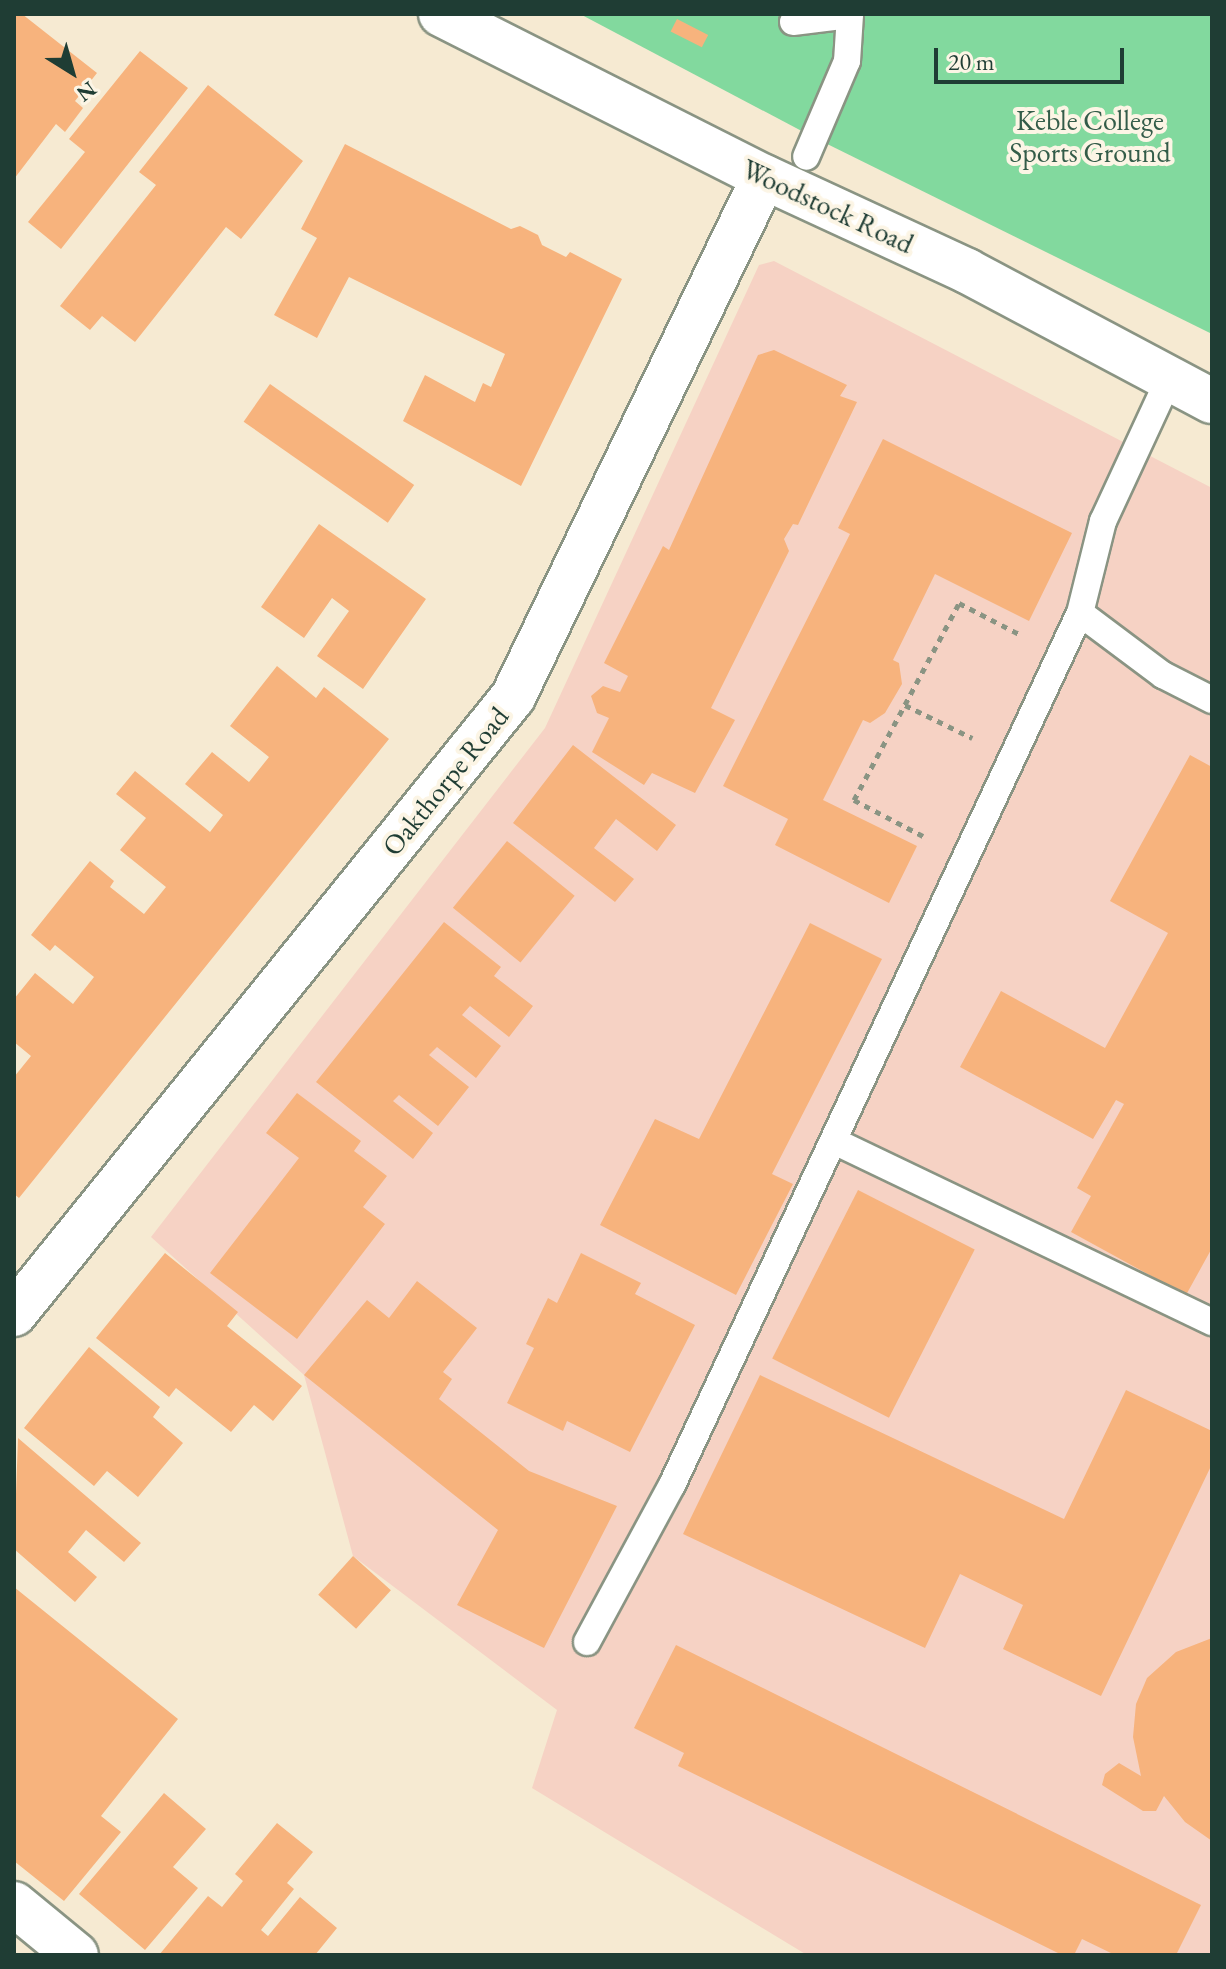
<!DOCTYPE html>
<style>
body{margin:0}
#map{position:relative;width:1226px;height:1969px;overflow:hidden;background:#f6ead2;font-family:"EB Garamond",serif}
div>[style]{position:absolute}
.built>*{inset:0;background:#f6d2c4}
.green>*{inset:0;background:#82d99e}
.building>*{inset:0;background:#f7b37d;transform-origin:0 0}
.path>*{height:5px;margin-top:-2.5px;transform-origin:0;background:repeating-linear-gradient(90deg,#8a9483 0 6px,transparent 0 12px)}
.roads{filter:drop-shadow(2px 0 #8a9483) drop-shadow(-2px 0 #8a9483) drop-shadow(0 2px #8a9483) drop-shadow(0 -2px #8a9483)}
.service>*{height:26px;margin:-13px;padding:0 13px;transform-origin:13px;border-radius:13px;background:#fff}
.minor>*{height:44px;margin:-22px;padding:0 22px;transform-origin:22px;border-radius:22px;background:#fff}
.primary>*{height:44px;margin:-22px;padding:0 22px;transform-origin:22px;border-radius:22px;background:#fff}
span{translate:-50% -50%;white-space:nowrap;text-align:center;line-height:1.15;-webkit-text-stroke:8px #fcf5e5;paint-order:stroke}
.park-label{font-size:28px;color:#335c49}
.street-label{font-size:28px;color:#1f3d34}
.frame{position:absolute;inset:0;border:16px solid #1f3d34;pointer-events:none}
.north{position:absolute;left:32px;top:32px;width:80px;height:80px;-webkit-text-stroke:6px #fcf5e5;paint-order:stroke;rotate:143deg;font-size:22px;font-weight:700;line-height:32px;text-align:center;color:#1f3d34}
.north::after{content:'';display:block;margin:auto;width:28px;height:36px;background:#1f3d34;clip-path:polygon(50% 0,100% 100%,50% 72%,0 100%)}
.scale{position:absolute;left:934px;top:48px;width:190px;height:36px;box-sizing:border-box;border:4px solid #1f3d34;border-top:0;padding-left:10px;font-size:24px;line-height:28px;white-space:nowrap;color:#1f3d34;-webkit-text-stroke:6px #fcf5e5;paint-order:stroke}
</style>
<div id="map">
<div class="built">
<i style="clip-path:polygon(774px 261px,1212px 488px,1212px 1955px,807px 1955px,532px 1788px,557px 1710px,353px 1556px,304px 1375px,151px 1237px,545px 728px,759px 265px)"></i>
</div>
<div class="green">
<i style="clip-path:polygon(580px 14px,1212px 14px,1212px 334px,813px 137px)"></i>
</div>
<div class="building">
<i style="clip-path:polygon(14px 14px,22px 14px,97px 73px,75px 101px,83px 108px,65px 132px,56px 124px,14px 179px)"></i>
<i style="left:677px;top:19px;width:35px;height:14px;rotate:27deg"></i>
<i style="clip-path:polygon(140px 51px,188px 88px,61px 249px,28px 222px,85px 152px,69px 139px)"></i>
<i style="clip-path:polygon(208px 85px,303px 161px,241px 239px,226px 227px,135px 342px,102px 316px,90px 330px,60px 306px,156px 185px,139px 172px)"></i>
<i style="clip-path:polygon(345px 144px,511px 229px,520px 226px,538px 235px,542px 245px,566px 257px,570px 252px,622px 279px,521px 486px,403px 421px,425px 375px,475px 402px,483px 383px,491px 387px,505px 354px,349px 277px,317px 338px,274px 315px,317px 238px,301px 229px)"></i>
<i style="clip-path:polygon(774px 350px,847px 385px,840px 396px,857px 402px,798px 525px,793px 524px,784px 539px,789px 551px,711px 708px,735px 720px,695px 793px,652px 773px,644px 785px,592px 752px,609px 718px,597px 713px,591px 696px,603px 686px,620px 692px,628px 676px,604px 663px,663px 546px,669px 550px,758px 355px)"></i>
<i style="left:270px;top:384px;width:176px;height:46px;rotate:35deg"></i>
<i style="clip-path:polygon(883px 439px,1072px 533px,1029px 621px,935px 574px,893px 660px,899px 663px,902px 684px,885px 713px,870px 723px,863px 720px,823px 800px,917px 846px,889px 903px,775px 845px,788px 819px,723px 786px,850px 534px,838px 528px)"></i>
<i style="clip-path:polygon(319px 524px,426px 599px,363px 689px,317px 656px,349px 611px,332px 598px,304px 638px,261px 607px)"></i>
<i style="clip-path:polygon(277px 666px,316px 698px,324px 687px,389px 739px,19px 1198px,14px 1194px,14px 1077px,31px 1056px,14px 1042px,14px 999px,35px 973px,73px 1004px,94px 977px,55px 945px,50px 951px,31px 935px,90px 861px,114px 881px,110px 887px,144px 914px,166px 887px,120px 850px,146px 818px,116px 794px,135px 771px,210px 832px,223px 815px,185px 784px,212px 752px,249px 782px,269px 757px,230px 726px)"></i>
<i style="clip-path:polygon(573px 745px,676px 825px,657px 851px,616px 819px,594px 848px,634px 879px,615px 902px,513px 823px)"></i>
<i style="clip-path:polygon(1190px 755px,1212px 767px,1212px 1248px,1186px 1295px,1071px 1232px,1091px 1196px,1077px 1188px,1124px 1104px,1116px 1100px,1093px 1139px,960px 1067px,1001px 991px,1105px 1048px,1168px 933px,1110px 901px)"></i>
<i style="left:507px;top:841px;width:87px;height:86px;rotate:39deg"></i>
<i style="clip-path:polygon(444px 922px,501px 967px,494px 976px,533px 1006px,509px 1037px,470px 1006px,462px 1015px,501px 1046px,476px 1078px,437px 1047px,429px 1055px,469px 1087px,438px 1126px,399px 1095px,393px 1101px,433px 1133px,413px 1159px,316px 1082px)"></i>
<i style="clip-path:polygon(810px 923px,882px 959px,772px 1174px,793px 1184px,736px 1295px,600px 1225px,655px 1119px,699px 1139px)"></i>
<i style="clip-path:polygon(297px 1093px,361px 1141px,354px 1151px,387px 1176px,363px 1207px,385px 1224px,297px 1339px,210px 1273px,299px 1158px,266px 1133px)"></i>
<i style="left:858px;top:1190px;width:131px;height:189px;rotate:27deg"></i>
<i style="clip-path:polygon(165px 1253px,238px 1312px,227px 1326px,302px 1386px,273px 1421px,254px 1405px,231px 1432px,176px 1388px,169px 1397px,96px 1338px)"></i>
<i style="clip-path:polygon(581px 1253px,641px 1283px,635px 1294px,695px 1325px,630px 1452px,567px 1421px,563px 1431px,507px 1403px,534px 1348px,526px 1344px,548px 1298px,557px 1303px)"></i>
<i style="clip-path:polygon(417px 1281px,477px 1328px,443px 1372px,452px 1379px,439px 1399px,529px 1471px,617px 1506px,544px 1648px,457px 1605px,498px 1530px,304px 1375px,367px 1300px,389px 1318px)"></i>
<i style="clip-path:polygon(89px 1347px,160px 1407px,153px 1417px,183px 1443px,138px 1497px,107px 1471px,94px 1486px,24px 1428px)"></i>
<i style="clip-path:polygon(760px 1375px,1064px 1519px,1126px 1390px,1212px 1431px,1212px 1464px,1101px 1696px,1003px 1649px,1023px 1605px,960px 1574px,925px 1648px,683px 1534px)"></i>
<i style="clip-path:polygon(18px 1438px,141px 1543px,124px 1562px,86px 1530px,68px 1552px,97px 1577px,75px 1602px,14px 1549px)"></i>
<i style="left:353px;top:1556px;width:51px;height:52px;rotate:42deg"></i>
<i style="clip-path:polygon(14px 1587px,178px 1719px,101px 1816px,121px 1832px,64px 1901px,14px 1861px)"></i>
<i style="clip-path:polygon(1212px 1638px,1212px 1841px,1185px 1822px,1164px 1796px,1156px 1811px,1143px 1811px,1102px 1785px,1105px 1774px,1119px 1763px,1141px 1776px,1133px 1737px,1136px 1704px,1147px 1678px,1176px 1652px)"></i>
<i style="clip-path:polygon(676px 1645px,1201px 1905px,1176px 1955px,1115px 1955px,1082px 1939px,1074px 1955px,1062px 1955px,678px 1766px,684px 1753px,634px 1728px)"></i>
<i style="clip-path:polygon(164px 1793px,206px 1829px,173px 1867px,198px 1888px,145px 1950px,79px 1894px)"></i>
<i style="clip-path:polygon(277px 1823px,313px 1852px,287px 1883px,294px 1889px,261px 1930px,268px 1936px,300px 1897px,337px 1928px,315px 1955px,159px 1955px,208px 1896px,222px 1907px,243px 1881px,235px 1874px)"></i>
</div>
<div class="path">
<i style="left:905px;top:705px;width:75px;rotate:26.2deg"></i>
<i style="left:923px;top:836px;width:78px;rotate:-152.4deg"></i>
<i style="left:854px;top:800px;width:223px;rotate:-61.9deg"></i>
<i style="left:959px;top:603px;width:70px;rotate:27.3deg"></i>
</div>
<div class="roads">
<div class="service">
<i style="left:793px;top:22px;width:57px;rotate:-7deg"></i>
<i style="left:850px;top:15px;width:46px;rotate:93.7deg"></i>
<i style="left:847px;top:61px;width:104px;rotate:113.1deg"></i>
<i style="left:1169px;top:379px;width:157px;rotate:114.9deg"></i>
<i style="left:1103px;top:521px;width:95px;rotate:104deg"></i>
<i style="left:1080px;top:613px;width:104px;rotate:36.8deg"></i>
<i style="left:1163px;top:675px;width:55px;rotate:27deg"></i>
<i style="left:836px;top:1142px;width:417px;rotate:25.6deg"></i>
<i style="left:587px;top:1642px;width:179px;rotate:-61.6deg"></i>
<i style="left:672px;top:1485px;width:963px;rotate:-64.93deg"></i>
</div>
<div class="minor">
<i style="left:14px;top:1314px;width:794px;rotate:-51.04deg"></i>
<i style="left:513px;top:697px;width:577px;rotate:-64.23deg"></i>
<i style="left:14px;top:1904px;width:80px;rotate:39.4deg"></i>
</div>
<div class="primary">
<i style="left:441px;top:14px;width:362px;rotate:26.8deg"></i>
<i style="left:764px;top:177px;width:224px;rotate:24.8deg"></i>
<i style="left:967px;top:271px;width:277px;rotate:28deg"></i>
</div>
</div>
<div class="park-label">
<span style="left:1090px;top:136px">Keble College<br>Sports Ground</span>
</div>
<div class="street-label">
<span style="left:828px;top:206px;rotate:25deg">Woodstock Road</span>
<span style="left:445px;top:781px;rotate:-51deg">Oakthorpe Road</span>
</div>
<div class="frame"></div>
<div class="north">N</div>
<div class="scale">20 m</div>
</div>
